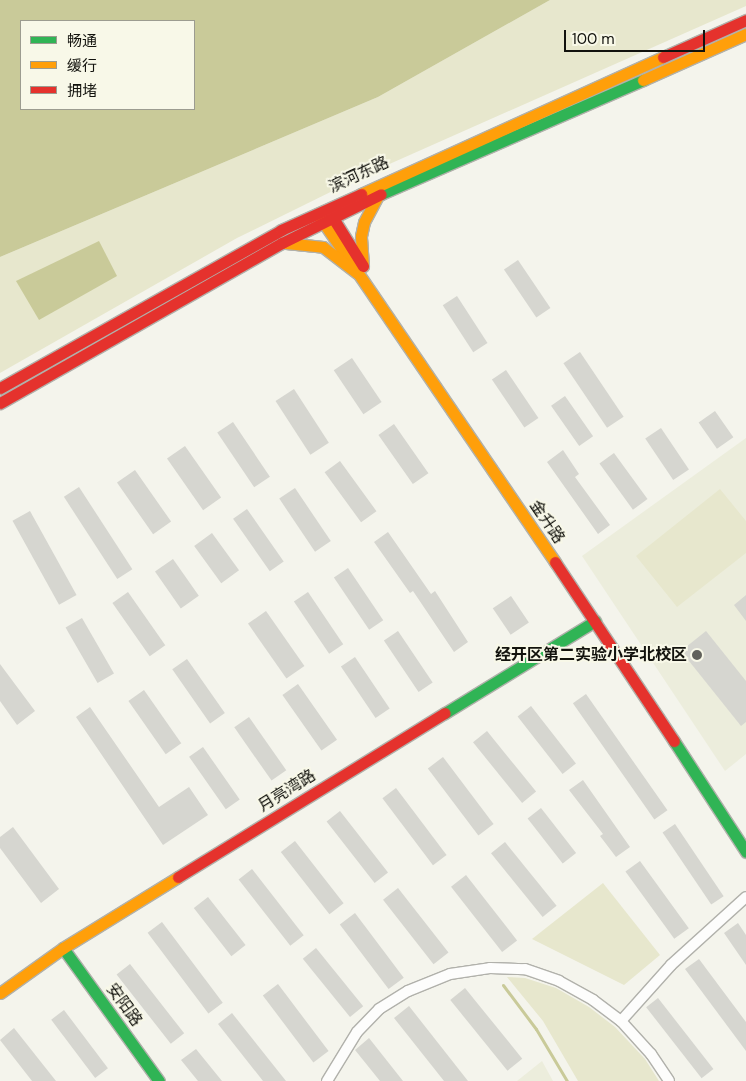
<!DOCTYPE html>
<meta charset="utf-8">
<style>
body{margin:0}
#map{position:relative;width:746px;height:1081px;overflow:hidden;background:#f4f4ec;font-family:"DM Sans","Noto Sans SC",sans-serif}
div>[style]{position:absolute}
.built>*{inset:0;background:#eceddc}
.green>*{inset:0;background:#e7e7cd}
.water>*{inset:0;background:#c9ca99}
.stream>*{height:3px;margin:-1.5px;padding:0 1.5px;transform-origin:1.5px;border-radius:1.5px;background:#c9ca99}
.building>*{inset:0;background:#d6d6d0;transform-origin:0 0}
.roads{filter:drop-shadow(1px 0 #b1b1ab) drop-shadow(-1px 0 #b1b1ab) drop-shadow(0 1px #b1b1ab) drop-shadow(0 -1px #b1b1ab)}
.street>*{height:10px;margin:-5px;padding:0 5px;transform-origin:5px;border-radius:5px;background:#fdfdfc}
.fast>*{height:11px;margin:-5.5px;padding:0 5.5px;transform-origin:5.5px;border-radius:5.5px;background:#30b455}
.slow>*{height:11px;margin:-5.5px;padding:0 5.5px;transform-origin:5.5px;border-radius:5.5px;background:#ff9f0a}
.jam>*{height:11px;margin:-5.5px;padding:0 5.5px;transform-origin:5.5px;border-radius:5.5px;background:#e5322d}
.dots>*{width:14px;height:14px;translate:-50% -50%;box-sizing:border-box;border:2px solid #f8f8e8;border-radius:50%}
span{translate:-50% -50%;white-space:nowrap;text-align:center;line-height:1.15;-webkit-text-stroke:4px #f8f8e8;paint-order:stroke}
.street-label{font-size:16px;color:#12120d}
.poi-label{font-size:16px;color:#12120d;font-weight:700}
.right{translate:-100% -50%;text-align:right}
.legend{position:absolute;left:20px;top:20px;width:175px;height:90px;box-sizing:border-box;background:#f8f8e8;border:1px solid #9c9c90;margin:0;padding:6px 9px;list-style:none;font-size:15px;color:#12120d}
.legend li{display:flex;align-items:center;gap:10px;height:25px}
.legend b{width:25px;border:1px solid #9c9c90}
.scale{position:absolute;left:564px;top:30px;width:141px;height:22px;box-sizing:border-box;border:2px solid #12120d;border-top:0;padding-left:6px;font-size:15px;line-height:18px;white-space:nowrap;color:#12120d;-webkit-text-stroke:4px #f8f8e8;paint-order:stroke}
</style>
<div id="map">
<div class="built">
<i style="clip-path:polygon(746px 438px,746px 754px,725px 771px,582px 556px)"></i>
<i style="clip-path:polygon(542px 1061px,553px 1081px,517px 1081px)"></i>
</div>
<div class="green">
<i style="clip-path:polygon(550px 0,746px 0,746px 6px,367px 174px,237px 238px,0 373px,0 257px,378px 97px)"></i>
<i style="clip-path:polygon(720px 489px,746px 521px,746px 553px,677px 607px,636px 556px)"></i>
<i style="clip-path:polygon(603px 883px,660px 955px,624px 985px,532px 939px)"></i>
<i style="clip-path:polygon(507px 977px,525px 978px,556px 988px,589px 1007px,615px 1027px,645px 1059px,659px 1081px,578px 1081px,543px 1021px)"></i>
</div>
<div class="water">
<i style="clip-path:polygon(evenodd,0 0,550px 0,378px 97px,0 257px,0 0,194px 21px,194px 109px,21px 109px,21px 21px,194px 21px)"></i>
<i style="clip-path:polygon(99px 241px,117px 276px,39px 320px,16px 281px)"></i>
</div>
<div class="stream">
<i style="left:503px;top:985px;width:55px;rotate:53.1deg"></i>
<i style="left:536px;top:1029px;width:61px;rotate:59.2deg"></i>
</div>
<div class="building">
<i style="left:518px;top:260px;width:58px;height:17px;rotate:56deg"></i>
<i style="left:457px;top:296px;width:56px;height:17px;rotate:57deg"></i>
<i style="left:580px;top:352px;width:78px;height:20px;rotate:56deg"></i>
<i style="left:352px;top:358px;width:53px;height:22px;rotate:56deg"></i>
<i style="left:506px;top:370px;width:58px;height:17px;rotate:56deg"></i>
<i style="left:294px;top:389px;width:64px;height:22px;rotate:57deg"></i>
<i style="left:565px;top:396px;width:49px;height:17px;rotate:55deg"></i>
<i style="left:715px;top:411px;width:32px;height:20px;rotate:55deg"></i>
<i style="left:233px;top:422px;width:66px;height:19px;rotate:56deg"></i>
<i style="left:394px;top:424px;width:60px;height:19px;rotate:55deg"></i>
<i style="left:661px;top:428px;width:50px;height:19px;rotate:56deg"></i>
<i style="left:185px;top:446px;width:63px;height:22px;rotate:55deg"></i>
<i style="clip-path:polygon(563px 450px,579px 474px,575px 477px,610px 525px,598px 534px,547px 462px)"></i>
<i style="left:614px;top:453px;width:57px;height:18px;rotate:54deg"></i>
<i style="left:340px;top:461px;width:62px;height:19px;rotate:54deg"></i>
<i style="left:135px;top:470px;width:63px;height:22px;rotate:55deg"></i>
<i style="left:79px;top:487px;width:98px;height:18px;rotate:57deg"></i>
<i style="left:295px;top:488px;width:64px;height:19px;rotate:56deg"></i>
<i style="left:247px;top:509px;width:64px;height:17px;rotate:55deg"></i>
<i style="left:30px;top:511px;width:96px;height:20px;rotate:61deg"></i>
<i style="clip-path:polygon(388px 532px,431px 594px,435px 591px,468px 642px,454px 652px,413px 591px,410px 593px,374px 542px)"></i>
<i style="left:212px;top:533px;width:46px;height:22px;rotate:54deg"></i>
<i style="left:173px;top:559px;width:45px;height:22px;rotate:55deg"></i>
<i style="left:348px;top:568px;width:63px;height:17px;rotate:56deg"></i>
<i style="left:128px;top:592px;width:65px;height:19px;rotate:55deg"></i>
<i style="left:308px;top:592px;width:63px;height:17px;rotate:56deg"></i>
<i style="clip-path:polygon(746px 595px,746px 621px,734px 605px)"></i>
<i style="left:511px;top:596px;width:32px;height:22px;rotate:56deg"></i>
<i style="left:266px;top:611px;width:67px;height:22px;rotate:55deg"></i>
<i style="left:82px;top:618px;width:64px;height:19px;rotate:60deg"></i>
<i style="left:398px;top:631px;width:62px;height:17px;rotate:56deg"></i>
<i style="clip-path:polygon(706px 631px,746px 681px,746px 722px,741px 726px,681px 651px)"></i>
<i style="left:355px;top:657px;width:62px;height:17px;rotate:56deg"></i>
<i style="left:187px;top:659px;width:66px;height:18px;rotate:55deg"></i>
<i style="clip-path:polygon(0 664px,35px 711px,17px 725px,0 701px)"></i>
<i style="left:298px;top:684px;width:68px;height:19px;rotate:55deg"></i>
<i style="left:144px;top:690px;width:65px;height:19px;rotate:55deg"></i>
<i style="left:586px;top:694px;width:142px;height:16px;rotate:55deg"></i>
<i style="left:531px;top:706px;width:73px;height:17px;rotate:52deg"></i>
<i style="clip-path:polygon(90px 707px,159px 807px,189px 787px,208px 815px,163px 845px,76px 717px)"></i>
<i style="left:249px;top:717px;width:65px;height:18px;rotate:55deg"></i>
<i style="left:487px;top:731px;width:78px;height:18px;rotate:51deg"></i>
<i style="left:203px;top:747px;width:64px;height:17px;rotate:55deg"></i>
<i style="left:443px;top:757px;width:84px;height:19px;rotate:53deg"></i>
<i style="clip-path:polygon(583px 780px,630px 847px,616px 857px,600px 836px,603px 834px,569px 790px)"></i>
<i style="left:396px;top:788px;width:84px;height:17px;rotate:53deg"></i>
<i style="left:541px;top:808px;width:57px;height:17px;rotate:52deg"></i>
<i style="left:340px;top:811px;width:78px;height:17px;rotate:52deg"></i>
<i style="left:675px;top:824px;width:87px;height:15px;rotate:56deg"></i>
<i style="clip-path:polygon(13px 827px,59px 889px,41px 903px,0 848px,0 837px)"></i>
<i style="left:295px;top:841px;width:79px;height:18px;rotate:52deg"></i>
<i style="left:505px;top:842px;width:82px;height:18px;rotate:51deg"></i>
<i style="left:640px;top:861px;width:83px;height:18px;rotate:54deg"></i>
<i style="left:252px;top:869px;width:84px;height:17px;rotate:52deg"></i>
<i style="left:466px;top:875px;width:83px;height:19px;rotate:52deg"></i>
<i style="left:398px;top:888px;width:82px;height:19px;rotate:52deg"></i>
<i style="left:208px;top:897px;width:61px;height:18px;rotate:52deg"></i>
<i style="left:355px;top:913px;width:81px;height:19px;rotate:53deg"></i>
<i style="left:162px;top:922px;width:101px;height:18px;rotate:53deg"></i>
<i style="clip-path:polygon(738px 923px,746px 935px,746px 965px,724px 933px)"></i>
<i style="left:316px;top:948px;width:75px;height:17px;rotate:51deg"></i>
<i style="clip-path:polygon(699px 959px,746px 1022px,746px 1051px,685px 969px)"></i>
<i style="left:130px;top:964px;width:88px;height:17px;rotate:52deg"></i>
<i style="left:278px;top:984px;width:84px;height:19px;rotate:53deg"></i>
<i style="left:465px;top:988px;width:91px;height:19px;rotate:51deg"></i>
<i style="left:658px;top:998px;width:90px;height:15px;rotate:52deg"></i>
<i style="clip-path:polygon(409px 1006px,468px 1081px,444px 1081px,394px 1018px)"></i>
<i style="left:64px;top:1010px;width:73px;height:16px;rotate:53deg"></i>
<i style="clip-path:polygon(232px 1013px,286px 1081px,263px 1081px,218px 1024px)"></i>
<i style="clip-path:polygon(14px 1028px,56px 1081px,32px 1081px,0 1040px)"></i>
<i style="clip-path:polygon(369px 1038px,403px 1081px,380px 1081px,355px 1050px)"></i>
<i style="clip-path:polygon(196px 1049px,222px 1081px,198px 1081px,181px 1060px)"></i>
</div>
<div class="roads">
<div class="street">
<i style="left:621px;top:1021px;width:75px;rotate:-48.2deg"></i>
<i style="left:671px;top:965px;width:101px;rotate:-42.2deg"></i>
<i style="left:327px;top:1081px;width:57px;rotate:-58.5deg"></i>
<i style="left:357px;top:1032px;width:32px;rotate:-46deg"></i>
<i style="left:379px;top:1009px;width:34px;rotate:-32deg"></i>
<i style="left:408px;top:991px;width:45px;rotate:-22deg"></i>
<i style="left:450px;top:974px;width:40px;rotate:-8.5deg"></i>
<i style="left:490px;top:968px;width:35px;rotate:2deg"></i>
<i style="left:525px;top:969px;width:36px;rotate:19deg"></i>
<i style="left:559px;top:981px;width:39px;rotate:29deg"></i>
<i style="left:593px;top:1000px;width:35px;rotate:37deg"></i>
<i style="left:621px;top:1021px;width:45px;rotate:47.7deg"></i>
<i style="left:651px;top:1054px;width:32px;rotate:56deg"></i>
</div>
<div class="fast">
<i style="left:381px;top:194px;width:286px;rotate:-23.5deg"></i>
<i style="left:445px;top:713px;width:176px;rotate:-31.5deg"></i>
<i style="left:674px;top:741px;width:132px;rotate:57deg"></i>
<i style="left:63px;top:948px;width:164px;rotate:54.2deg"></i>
</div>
<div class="slow">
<i style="left:643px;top:80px;width:113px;rotate:-24.1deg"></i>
<i style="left:361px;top:194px;width:332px;rotate:-24.4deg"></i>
<i style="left:319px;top:216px;width:419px;rotate:55.7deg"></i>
<i style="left:286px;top:243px;width:37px;rotate:6deg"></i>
<i style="left:323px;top:247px;width:43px;rotate:37.4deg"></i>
<i style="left:363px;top:266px;width:30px;rotate:-94deg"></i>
<i style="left:361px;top:236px;width:14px;rotate:-78deg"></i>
<i style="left:364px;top:222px;width:30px;rotate:-62deg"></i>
<i style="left:0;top:993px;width:77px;rotate:-35.5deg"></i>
<i style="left:63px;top:948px;width:135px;rotate:-31.7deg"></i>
</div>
<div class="jam">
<i style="left:663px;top:57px;width:91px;rotate:-24deg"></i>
<i style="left:328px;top:210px;width:66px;rotate:58deg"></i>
<i style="left:0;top:388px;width:322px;rotate:-29.3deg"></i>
<i style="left:281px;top:230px;width:88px;rotate:-24.2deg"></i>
<i style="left:0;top:403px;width:324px;rotate:-29.6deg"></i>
<i style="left:282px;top:243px;width:110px;rotate:-26.3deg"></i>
<i style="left:555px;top:562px;width:215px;rotate:56.4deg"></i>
<i style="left:178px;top:877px;width:313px;rotate:-31.6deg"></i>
</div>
</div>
<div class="dots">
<i style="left:697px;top:655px;background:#61615b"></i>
</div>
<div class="street-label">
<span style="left:359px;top:175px;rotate:-25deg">滨河东路</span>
<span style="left:547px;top:522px;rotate:56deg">金升路</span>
<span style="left:287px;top:791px;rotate:-32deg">月亮湾路</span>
<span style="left:124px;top:1005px;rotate:54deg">安阳路</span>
</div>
<div class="poi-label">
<span class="right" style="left:687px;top:655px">经开区第二实验小学北校区</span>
</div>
<ul class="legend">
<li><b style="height:6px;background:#30b455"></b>畅通</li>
<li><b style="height:6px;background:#ff9f0a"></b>缓行</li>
<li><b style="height:6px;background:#e5322d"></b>拥堵</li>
</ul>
<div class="scale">100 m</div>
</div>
